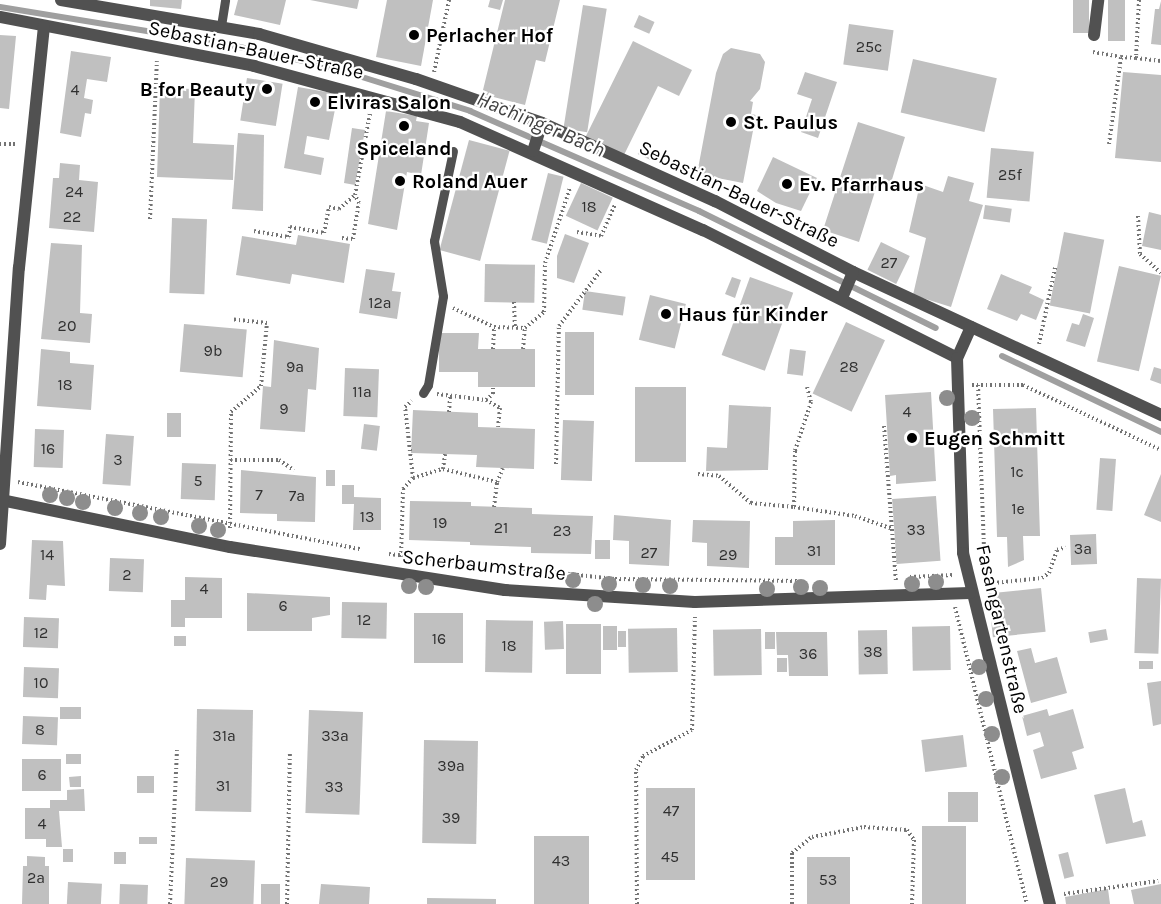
<!DOCTYPE html>
<meta charset="utf-8">
<style>
body{margin:0}
#map{position:relative;width:1161px;height:904px;overflow:hidden;background:#fff;font-family:Karla,sans-serif}
div>[style]{position:absolute}
.stream>*{height:6px;margin:-3px;padding:0 3px;transform-origin:3px;border-radius:3px;background:#9f9f9f}
.building>*{inset:0;background:#c0c0c0;transform-origin:0 0}
.path>*{height:4px;margin-top:-2px;transform-origin:0;background:repeating-linear-gradient(90deg,#737373 0 1.5px,transparent 0 4.5px)}
.lane>*{height:9px;margin:-4.5px;padding:0 4.5px;transform-origin:4.5px;border-radius:4.5px;background:#515151}
.street>*{height:12px;margin:-6px;padding:0 6px;transform-origin:6px;border-radius:6px;background:#515151}
.trees>*{width:16px;height:16px;margin:-8px;border-radius:50%;background:#8d8d8d}
.dots>*{width:16px;height:16px;translate:-50% -50%;box-sizing:border-box;border:3px solid #fff;border-radius:50%}
span{translate:-50% -50%;white-space:nowrap;text-align:center;line-height:1.15;-webkit-text-stroke:4.5px #fff;paint-order:stroke}
.number-label{font-size:16px;color:#303030}
.number-label span{-webkit-text-stroke-width:0}
.poi-label{font-size:20px;color:#000;font-weight:700}
.left{translate:0 -50%;text-align:left}
.right{translate:-100% -50%;text-align:right}
.street-label{font-size:20px;color:#000}
.water-label{font-size:21px;color:#404040;font-style:italic}
</style>
<div id="map">
<div class="stream">
<i style="left:0;top:7px;width:229px;rotate:9.3deg"></i>
<i style="left:226px;top:44px;width:107px;rotate:12.5deg"></i>
<i style="left:330px;top:67px;width:147px;rotate:17.4deg"></i>
<i style="left:470px;top:111px;width:250px;rotate:23.6deg"></i>
<i style="left:699px;top:211px;width:264px;rotate:26.3deg"></i>
<i style="left:1002px;top:356px;width:176px;rotate:25.5deg"></i>
</div>
<div class="building">
<i style="clip-path:polygon(150px 0,182px 0,181px 9px,150px 6px)"></i>
<i style="clip-path:polygon(238px 0,286px 0,280px 25px,234px 15px)"></i>
<i style="clip-path:polygon(310px 0,359px 0,357px 9px)"></i>
<i style="clip-path:polygon(387px 0,433px 0,421px 66px,376px 57px)"></i>
<i style="clip-path:polygon(490px 0,503px 0,500px 10px,488px 7px)"></i>
<i style="clip-path:polygon(505px 0,560px 0,545px 62px,536px 60px,525px 105px,482px 94px)"></i>
<i style="left:1073px;top:0;width:16px;height:33px"></i>
<i style="left:1108px;top:0;width:17px;height:41px"></i>
<i style="clip-path:polygon(1161px 1px,1161px 45px,1151px 44px,1155px 9px,1159px 9px)"></i>
<i style="left:583px;top:5px;width:24px;height:125px;rotate:9deg"></i>
<i style="left:639px;top:15px;width:17px;height:13px;rotate:24deg"></i>
<i style="left:849px;top:24px;width:45px;height:41px;rotate:8deg"></i>
<i style="clip-path:polygon(0 35px,16px 36px,9px 109px,0 108px)"></i>
<i style="clip-path:polygon(633px 41px,692px 70px,679px 96px,658px 86px,623px 157px,585px 138px)"></i>
<i style="clip-path:polygon(731px 48px,760px 54px,765px 62px,760px 89px,750px 101px,753px 102px,751px 114px,756px 115px,743px 183px,697px 174px,716px 73px,723px 54px)"></i>
<i style="clip-path:polygon(71px 51px,111px 57px,107px 82px,87px 79px,84px 98px,93px 100px,91px 114px,85px 113px,81px 137px,60px 133px)"></i>
<i style="left:913px;top:59px;width:86px;height:55px;rotate:13deg"></i>
<i style="clip-path:polygon(805px 72px,837px 82px,818px 138px,801px 132px,812px 99px,797px 94px)"></i>
<i style="clip-path:polygon(1123px 72px,1161px 75px,1161px 162px,1115px 158px)"></i>
<i style="left:247px;top:78px;width:36px;height:43px;rotate:9deg"></i>
<i style="clip-path:polygon(298px 87px,338px 94px,329px 140px,307px 136px,304px 154px,324px 158px,321px 175px,284px 168px)"></i>
<i style="clip-path:polygon(160px 88px,195px 89px,193px 143px,234px 145px,233px 180px,157px 177px)"></i>
<i style="clip-path:polygon(386px 111px,417px 116px,416px 121px,429px 123px,421px 175px,407px 172px,397px 230px,368px 224px)"></i>
<i style="clip-path:polygon(858px 122px,905px 137px,890px 186px,878px 182px,859px 242px,823px 230px)"></i>
<i style="clip-path:polygon(352px 128px,365px 130px,355px 185px,344px 183px)"></i>
<i style="clip-path:polygon(238px 133px,264px 135px,263px 211px,232px 209px)"></i>
<i style="left:469px;top:140px;width:42px;height:114px;rotate:15deg"></i>
<i style="left:642px;top:145px;width:14px;height:10px;rotate:25deg"></i>
<i style="left:991px;top:148px;width:43px;height:50px;rotate:5deg"></i>
<i style="clip-path:polygon(773px 157px,817px 178px,801px 211px,776px 203px,757px 191px)"></i>
<i style="clip-path:polygon(60px 163px,80px 165px,79px 180px,98px 182px,94px 232px,49px 228px,53px 178px,59px 178px)"></i>
<i style="left:548px;top:173px;width:16px;height:69px;rotate:14deg"></i>
<i style="clip-path:polygon(948px 176px,974px 183px,969px 201px,983px 205px,951px 307px,913px 295px,926px 238px,909px 232px,920px 184px,943px 192px)"></i>
<i style="left:581px;top:183px;width:35px;height:36px;rotate:25deg"></i>
<i style="left:985px;top:205px;width:27px;height:14px;rotate:8deg"></i>
<i style="clip-path:polygon(1149px 212px,1161px 215px,1161px 250px,1142px 246px)"></i>
<i style="left:172px;top:218px;width:35px;height:75px;rotate:2deg"></i>
<i style="left:1064px;top:232px;width:41px;height:75px;rotate:11deg"></i>
<i style="clip-path:polygon(565px 234px,589px 243px,574px 283px,557px 278px,557px 256px)"></i>
<i style="clip-path:polygon(298px 235px,350px 244px,344px 283px,292px 274px,290px 284px,236px 275px,242px 236px,296px 245px)"></i>
<i style="left:881px;top:242px;width:32px;height:31px;rotate:26deg"></i>
<i style="clip-path:polygon(51px 243px,82px 245px,80px 313px,92px 314px,90px 343px,41px 339px)"></i>
<i style="left:485px;top:264px;width:50px;height:38px;rotate:1deg"></i>
<i style="left:1119px;top:266px;width:43px;height:98px;rotate:13deg"></i>
<i style="clip-path:polygon(366px 269px,395px 273px,392px 291px,401px 292px,397px 319px,359px 313px)"></i>
<i style="clip-path:polygon(1001px 274px,1032px 287px,1029px 293px,1044px 300px,1036px 320px,1021px 314px,1017px 321px,987px 309px)"></i>
<i style="clip-path:polygon(732px 277px,741px 280px,735px 298px,725px 294px)"></i>
<i style="left:750px;top:277px;width:46px;height:83px;rotate:20deg"></i>
<i style="left:585px;top:291px;width:41px;height:19px;rotate:8deg"></i>
<i style="left:650px;top:295px;width:37px;height:46px;rotate:14deg"></i>
<i style="clip-path:polygon(1083px 314px,1094px 318px,1085px 347px,1066px 341px,1072px 323px,1079px 325px)"></i>
<i style="left:846px;top:322px;width:43px;height:79px;rotate:25deg"></i>
<i style="left:184px;top:324px;width:63px;height:48px;rotate:5deg"></i>
<i style="left:565px;top:332px;width:29px;height:63px"></i>
<i style="clip-path:polygon(439px 333px,479px 333px,478px 349px,535px 349px,535px 387px,478px 387px,478px 372px,439px 372px)"></i>
<i style="clip-path:polygon(274px 340px,319px 348px,316px 390px,308px 389px,305px 432px,260px 429px,263px 386px,271px 387px)"></i>
<i style="clip-path:polygon(41px 349px,70px 352px,70px 363px,94px 365px,91px 410px,37px 406px)"></i>
<i style="left:790px;top:349px;width:16px;height:25px;rotate:7deg"></i>
<i style="clip-path:polygon(1154px 367px,1161px 369px,1161px 384px,1150px 380px)"></i>
<i style="left:345px;top:368px;width:34px;height:48px;rotate:2deg"></i>
<i style="left:635px;top:387px;width:51px;height:75px"></i>
<i style="clip-path:polygon(931px 392px,936px 481px,896px 484px,896px 475px,890px 476px,885px 395px)"></i>
<i style="clip-path:polygon(729px 405px,771px 407px,768px 470px,706px 471px,707px 447px,727px 448px)"></i>
<i style="clip-path:polygon(1036px 408px,1040px 536px,1023px 536px,1024px 560px,1008px 567px,1007px 537px,997px 537px,993px 409px)"></i>
<i style="clip-path:polygon(413px 410px,478px 413px,478px 427px,535px 429px,534px 469px,476px 467px,477px 455px,411px 453px)"></i>
<i style="left:167px;top:413px;width:14px;height:24px"></i>
<i style="left:563px;top:420px;width:31px;height:60px;rotate:2deg"></i>
<i style="left:364px;top:424px;width:16px;height:25px;rotate:7deg"></i>
<i style="left:35px;top:429px;width:29px;height:38px;rotate:2deg"></i>
<i style="left:106px;top:434px;width:28px;height:50px;rotate:4deg"></i>
<i style="left:1100px;top:458px;width:16px;height:52px;rotate:4deg"></i>
<i style="left:182px;top:463px;width:34px;height:36px;rotate:2deg"></i>
<i style="clip-path:polygon(241px 470px,316px 477px,315px 522px,277px 521px,277px 514px,240px 513px)"></i>
<i style="left:326px;top:470px;width:9px;height:16px"></i>
<i style="clip-path:polygon(1161px 474px,1161px 522px,1144px 515px)"></i>
<i style="clip-path:polygon(342px 485px,354px 485px,354px 497px,381px 498px,381px 530px,353px 530px,354px 504px,342px 504px)"></i>
<i style="left:936px;top:496px;width:65px;height:44px;rotate:86deg"></i>
<i style="clip-path:polygon(410px 501px,471px 502px,471px 506px,532px 508px,532px 514px,593px 516px,591px 554px,531px 553px,531px 547px,470px 545px,470px 542px,409px 540px)"></i>
<i style="clip-path:polygon(614px 515px,671px 520px,669px 566px,629px 564px,629px 541px,613px 540px)"></i>
<i style="clip-path:polygon(693px 520px,750px 521px,749px 568px,707px 566px,707px 543px,692px 542px)"></i>
<i style="clip-path:polygon(835px 520px,835px 565px,775px 565px,775px 537px,793px 537px,793px 521px)"></i>
<i style="left:1096px;top:534px;width:30px;height:26px;rotate:88deg"></i>
<i style="clip-path:polygon(32px 540px,63px 541px,65px 586px,47px 585px,46px 600px,29px 599px)"></i>
<i style="left:595px;top:540px;width:15px;height:19px"></i>
<i style="left:110px;top:558px;width:34px;height:33px;rotate:2deg"></i>
<i style="clip-path:polygon(185px 577px,222px 578px,222px 618px,185px 618px,185px 627px,171px 627px,171px 600px,185px 600px)"></i>
<i style="left:1137px;top:578px;width:24px;height:75px;rotate:2deg"></i>
<i style="left:1041px;top:588px;width:44px;height:53px;rotate:84deg"></i>
<i style="clip-path:polygon(247px 593px,330px 597px,330px 615px,312px 618px,312px 631px,247px 631px)"></i>
<i style="left:342px;top:602px;width:45px;height:36px;rotate:1deg"></i>
<i style="left:463px;top:613px;width:50px;height:49px;rotate:90deg"></i>
<i style="left:24px;top:617px;width:35px;height:30px;rotate:2deg"></i>
<i style="left:486px;top:620px;width:47px;height:52px;rotate:1deg"></i>
<i style="left:563px;top:621px;width:28px;height:19px;rotate:88deg"></i>
<i style="left:566px;top:624px;width:35px;height:50px"></i>
<i style="left:603px;top:626px;width:14px;height:24px"></i>
<i style="left:950px;top:626px;width:44px;height:38px;rotate:89deg"></i>
<i style="left:677px;top:628px;width:44px;height:49px;rotate:89deg"></i>
<i style="left:761px;top:629px;width:46px;height:48px;rotate:89deg"></i>
<i style="left:1106px;top:629px;width:11px;height:18px;rotate:80deg"></i>
<i style="left:887px;top:630px;width:44px;height:29px;rotate:89deg"></i>
<i style="left:618px;top:631px;width:8px;height:16px"></i>
<i style="left:765px;top:632px;width:10px;height:17px"></i>
<i style="clip-path:polygon(776px 632px,827px 632px,828px 676px,789px 676px,788px 655px,777px 655px)"></i>
<i style="left:174px;top:636px;width:12px;height:10px"></i>
<i style="clip-path:polygon(1031px 648px,1035px 663px,1057px 657px,1067px 693px,1031px 703px,1017px 651px)"></i>
<i style="left:777px;top:658px;width:10px;height:14px"></i>
<i style="left:1139px;top:661px;width:14px;height:8px"></i>
<i style="left:24px;top:667px;width:35px;height:30px;rotate:2deg"></i>
<i style="clip-path:polygon(1161px 681px,1161px 724px,1153px 726px,1147px 683px)"></i>
<i style="left:60px;top:707px;width:21px;height:12px"></i>
<i style="left:197px;top:709px;width:56px;height:102px;rotate:1deg"></i>
<i style="clip-path:polygon(1047px 709px,1049px 716px,1073px 709px,1084px 748px,1072px 752px,1077px 769px,1041px 779px,1033px 750px,1044px 746px,1040px 732px,1027px 736px,1022px 716px)"></i>
<i style="left:309px;top:710px;width:54px;height:103px;rotate:2deg"></i>
<i style="left:23px;top:716px;width:35px;height:28px;rotate:2deg"></i>
<i style="left:963px;top:735px;width:32px;height:42px;rotate:83deg"></i>
<i style="left:424px;top:740px;width:54px;height:103px;rotate:1deg"></i>
<i style="left:81px;top:754px;width:10px;height:15px;rotate:90deg"></i>
<i style="left:22px;top:759px;width:39px;height:32px"></i>
<i style="clip-path:polygon(81px 776px,81px 787px,70px 787px,69px 777px)"></i>
<i style="left:137px;top:776px;width:17px;height:17px"></i>
<i style="left:646px;top:788px;width:49px;height:92px"></i>
<i style="clip-path:polygon(1125px 788px,1133px 823px,1142px 820px,1146px 836px,1106px 844px,1094px 795px)"></i>
<i style="clip-path:polygon(84px 789px,85px 811px,59px 811px,62px 847px,46px 847px,46px 839px,25px 839px,25px 808px,50px 808px,50px 800px,67px 800px,67px 790px)"></i>
<i style="left:978px;top:792px;width:30px;height:30px;rotate:90deg"></i>
<i style="left:922px;top:826px;width:44px;height:78px"></i>
<i style="left:534px;top:836px;width:55px;height:68px"></i>
<i style="left:139px;top:837px;width:18px;height:7px"></i>
<i style="left:63px;top:849px;width:10px;height:13px"></i>
<i style="left:114px;top:852px;width:12px;height:12px"></i>
<i style="left:1068px;top:852px;width:25px;height:10px;rotate:76deg"></i>
<i style="clip-path:polygon(27px 856px,45px 857px,45px 866px,49px 866px,49px 904px,22px 904px,23px 866px,27px 866px)"></i>
<i style="left:807px;top:857px;width:43px;height:47px"></i>
<i style="left:186px;top:858px;width:69px;height:46px;rotate:2deg"></i>
<i style="left:68px;top:882px;width:34px;height:22px;rotate:3deg"></i>
<i style="left:120px;top:884px;width:28px;height:20px;rotate:2deg"></i>
<i style="left:261px;top:884px;width:19px;height:20px"></i>
<i style="clip-path:polygon(321px 884px,370px 887px,369px 904px,319px 904px)"></i>
<i style="clip-path:polygon(1161px 884px,1161px 904px,1134px 904px,1131px 890px)"></i>
<i style="clip-path:polygon(1108px 889px,1110px 904px,1066px 904px,1065px 897px)"></i>
<i style="clip-path:polygon(427px 898px,496px 899px,496px 904px,427px 904px)"></i>
</div>
<div class="path">
<i style="left:1139px;top:0;width:58px;rotate:93deg"></i>
<i style="left:1136px;top:58px;width:25px;rotate:7deg"></i>
<i style="left:1093px;top:52px;width:28px;rotate:10deg"></i>
<i style="left:434px;top:72px;width:74px;rotate:-78.2deg"></i>
<i style="left:0;top:144px;width:17px"></i>
<i style="left:1109px;top:144px;width:88px;rotate:-82.1deg"></i>
<i style="left:1121px;top:57px;width:15px;rotate:4deg"></i>
<i style="left:1138px;top:216px;width:38px;rotate:87deg"></i>
<i style="left:1140px;top:254px;width:28px;rotate:42deg"></i>
<i style="left:150px;top:219px;width:158px;rotate:-87.5deg"></i>
<i style="left:254px;top:231px;width:36px;rotate:10deg"></i>
<i style="left:289px;top:237px;width:10px;rotate:-84deg"></i>
<i style="left:290px;top:227px;width:35px;rotate:10deg"></i>
<i style="left:324px;top:233px;width:26px;rotate:-79deg"></i>
<i style="left:329px;top:207px;width:10px;rotate:11deg"></i>
<i style="left:339px;top:209px;width:21px;rotate:-41deg"></i>
<i style="left:577px;top:232px;width:24px;rotate:9deg"></i>
<i style="left:601px;top:236px;width:34px;rotate:-66deg"></i>
<i style="left:342px;top:238px;width:11px;rotate:5deg"></i>
<i style="left:353px;top:239px;width:36px;rotate:-81deg"></i>
<i style="left:359px;top:203px;width:9px;rotate:-117deg"></i>
<i style="left:355px;top:195px;width:83px;rotate:-79.6deg"></i>
<i style="left:514px;top:302px;width:26px;rotate:88deg"></i>
<i style="left:453px;top:308px;width:45px;rotate:24.9deg"></i>
<i style="left:494px;top:327px;width:31px;rotate:2deg"></i>
<i style="left:525px;top:328px;width:25px;rotate:-40deg"></i>
<i style="left:544px;top:312px;width:49px;rotate:-88.8deg"></i>
<i style="left:545px;top:263px;width:79px;rotate:-71.6deg"></i>
<i style="left:1039px;top:344px;width:78px;rotate:-78.1deg"></i>
<i style="left:493px;top:349px;width:22px;rotate:-87deg"></i>
<i style="left:523px;top:349px;width:21px;rotate:-85deg"></i>
<i style="left:972px;top:385px;width:51px"></i>
<i style="left:1023px;top:385px;width:153px;rotate:25.2deg"></i>
<i style="left:978px;top:385px;width:167px;rotate:87.9deg"></i>
<i style="left:807px;top:387px;width:16px;rotate:75deg"></i>
<i style="left:811px;top:402px;width:52px;rotate:108.1deg"></i>
<i style="left:795px;top:451px;width:56px;rotate:91deg"></i>
<i style="left:794px;top:507px;width:62px;rotate:8.4deg"></i>
<i style="left:855px;top:516px;width:39px;rotate:19deg"></i>
<i style="left:437px;top:394px;width:49px;rotate:7deg"></i>
<i style="left:486px;top:400px;width:16px;rotate:30deg"></i>
<i style="left:500px;top:408px;width:19px;rotate:96deg"></i>
<i style="left:486px;top:400px;width:9px;rotate:-41deg"></i>
<i style="left:493px;top:394px;width:7px;rotate:-90deg"></i>
<i style="left:449px;top:412px;width:16px;rotate:-86deg"></i>
<i style="left:884px;top:426px;width:155px;rotate:85.6deg"></i>
<i style="left:231px;top:460px;width:48px"></i>
<i style="left:279px;top:460px;width:18px;rotate:34deg"></i>
<i style="left:556px;top:464px;width:138px;rotate:-88.8deg"></i>
<i style="left:559px;top:326px;width:70px;rotate:-53.1deg"></i>
<i style="left:443px;top:469px;width:56px;rotate:13.5deg"></i>
<i style="left:497px;top:482px;width:15px;rotate:-67deg"></i>
<i style="left:698px;top:474px;width:21px;rotate:5deg"></i>
<i style="left:719px;top:476px;width:42px;rotate:40.2deg"></i>
<i style="left:751px;top:503px;width:43px;rotate:5.3deg"></i>
<i style="left:413px;top:478px;width:31px;rotate:-17deg"></i>
<i style="left:443px;top:469px;width:15px;rotate:-82deg"></i>
<i style="left:18px;top:482px;width:349px;rotate:11.1deg"></i>
<i style="left:494px;top:507px;width:25px;rotate:-83deg"></i>
<i style="left:230px;top:528px;width:116px;rotate:-89.5deg"></i>
<i style="left:231px;top:412px;width:40px;rotate:-41deg"></i>
<i style="left:261px;top:386px;width:63px;rotate:-84.6deg"></i>
<i style="left:267px;top:323px;width:36px;rotate:-174deg"></i>
<i style="left:389px;top:554px;width:227px;rotate:6.3deg"></i>
<i style="left:615px;top:579px;width:182px;rotate:0.6deg"></i>
<i style="left:401px;top:557px;width:68px;rotate:-88.3deg"></i>
<i style="left:403px;top:489px;width:15px;rotate:-48deg"></i>
<i style="left:413px;top:478px;width:71px;rotate:-96.4deg"></i>
<i style="left:405px;top:407px;width:9px;rotate:-41deg"></i>
<i style="left:910px;top:577px;width:43px;rotate:-2.7deg"></i>
<i style="left:984px;top:584px;width:58px;rotate:-5.9deg"></i>
<i style="left:1042px;top:578px;width:9px;rotate:-36deg"></i>
<i style="left:1049px;top:573px;width:24px;rotate:-71deg"></i>
<i style="left:1057px;top:550px;width:9px;rotate:-18deg"></i>
<i style="left:955px;top:607px;width:306px;rotate:76.4deg"></i>
<i style="left:1064px;top:894px;width:95px;rotate:-7.9deg"></i>
<i style="left:170px;top:904px;width:154px;rotate:-87.4deg"></i>
<i style="left:287px;top:904px;width:152px;rotate:-88.9deg"></i>
<i style="left:637px;top:904px;width:134px;rotate:-90.4deg"></i>
<i style="left:636px;top:770px;width:16px;rotate:-63deg"></i>
<i style="left:643px;top:756px;width:55px;rotate:-28deg"></i>
<i style="left:692px;top:730px;width:113px;rotate:-88.5deg"></i>
<i style="left:792px;top:904px;width:51px;rotate:-90deg"></i>
<i style="left:792px;top:853px;width:26px;rotate:-39deg"></i>
<i style="left:812px;top:837px;width:53px;rotate:-10.9deg"></i>
<i style="left:864px;top:827px;width:43px;rotate:4deg"></i>
<i style="left:907px;top:830px;width:12px;rotate:55deg"></i>
<i style="left:914px;top:840px;width:64px;rotate:91.8deg"></i>
</div>
<div class="lane">
<i style="left:221px;top:26px;width:26px;rotate:-81deg"></i>
<i style="left:423px;top:393px;width:9px;rotate:-58deg"></i>
<i style="left:428px;top:385px;width:90px;rotate:-80.4deg"></i>
<i style="left:443px;top:296px;width:56px;rotate:-99.3deg"></i>
<i style="left:434px;top:241px;width:92px;rotate:-78.1deg"></i>
</div>
<div class="street">
<i style="left:61px;top:0;width:201px;rotate:9.7deg"></i>
<i style="left:259px;top:34px;width:163px;rotate:16deg"></i>
<i style="left:416px;top:79px;width:133px;rotate:19.2deg"></i>
<i style="left:542px;top:123px;width:190px;rotate:24.3deg"></i>
<i style="left:715px;top:201px;width:155px;rotate:27.2deg"></i>
<i style="left:853px;top:272px;width:340px;rotate:24.9deg"></i>
<i style="left:0;top:17px;width:259px;rotate:10.9deg"></i>
<i style="left:254px;top:66px;width:213px;rotate:15.2deg"></i>
<i style="left:460px;top:122px;width:266px;rotate:24deg"></i>
<i style="left:703px;top:230px;width:284px;rotate:26.7deg"></i>
<i style="left:1094px;top:35px;width:35px;rotate:-83deg"></i>
<i style="left:533px;top:151px;width:29px;rotate:-72deg"></i>
<i style="left:842px;top:298px;width:28px;rotate:-67deg"></i>
<i style="left:971px;top:327px;width:34px;rotate:114deg"></i>
<i style="left:957px;top:358px;width:195px;rotate:88.2deg"></i>
<i style="left:963px;top:553px;width:362px;rotate:76.1deg"></i>
<i style="left:1px;top:500px;width:234px;rotate:11.6deg"></i>
<i style="left:230px;top:547px;width:278px;rotate:8.9deg"></i>
<i style="left:505px;top:590px;width:190px;rotate:3.6deg"></i>
<i style="left:695px;top:602px;width:275px;rotate:-1.9deg"></i>
<i style="left:0;top:544px;width:277px;rotate:-86.1deg"></i>
<i style="left:19px;top:268px;width:243px;rotate:-84.1deg"></i>
</div>
<div class="trees">
<i style="left:947px;top:398px"></i>
<i style="left:972px;top:418px"></i>
<i style="left:50px;top:495px"></i>
<i style="left:67px;top:498px"></i>
<i style="left:83px;top:502px"></i>
<i style="left:115px;top:508px"></i>
<i style="left:140px;top:513px"></i>
<i style="left:161px;top:517px"></i>
<i style="left:199px;top:526px"></i>
<i style="left:218px;top:530px"></i>
<i style="left:573px;top:580px"></i>
<i style="left:936px;top:582px"></i>
<i style="left:609px;top:584px"></i>
<i style="left:912px;top:584px"></i>
<i style="left:643px;top:585px"></i>
<i style="left:409px;top:586px"></i>
<i style="left:670px;top:586px"></i>
<i style="left:426px;top:587px"></i>
<i style="left:801px;top:587px"></i>
<i style="left:820px;top:588px"></i>
<i style="left:767px;top:589px"></i>
<i style="left:595px;top:604px"></i>
<i style="left:979px;top:667px"></i>
<i style="left:986px;top:699px"></i>
<i style="left:992px;top:734px"></i>
<i style="left:1002px;top:777px"></i>
</div>
<div class="dots">
<i style="left:414px;top:35px;background:#000"></i>
<i style="left:267px;top:89px;background:#000"></i>
<i style="left:315px;top:102px;background:#000"></i>
<i style="left:731px;top:122px;background:#000"></i>
<i style="left:404px;top:126px;background:#000"></i>
<i style="left:400px;top:181px;background:#000"></i>
<i style="left:787px;top:184px;background:#000"></i>
<i style="left:666px;top:314px;background:#000"></i>
<i style="left:912px;top:438px;background:#000"></i>
</div>
<div class="number-label">
<span style="left:869px;top:47px">25c</span>
<span style="left:75px;top:90px">4</span>
<span style="left:1010px;top:175px">25f</span>
<span style="left:74px;top:192px">24</span>
<span style="left:589px;top:207px">18</span>
<span style="left:72px;top:217px">22</span>
<span style="left:889px;top:263px">27</span>
<span style="left:380px;top:303px">12a</span>
<span style="left:67px;top:326px">20</span>
<span style="left:213px;top:351px">9b</span>
<span style="left:295px;top:367px">9a</span>
<span style="left:849px;top:367px">28</span>
<span style="left:65px;top:385px">18</span>
<span style="left:362px;top:392px">11a</span>
<span style="left:284px;top:409px">9</span>
<span style="left:907px;top:412px">4</span>
<span style="left:48px;top:449px">16</span>
<span style="left:118px;top:460px">3</span>
<span style="left:1017px;top:472px">1c</span>
<span style="left:198px;top:481px">5</span>
<span style="left:259px;top:495px">7</span>
<span style="left:297px;top:496px">7a</span>
<span style="left:1018px;top:509px">1e</span>
<span style="left:367px;top:517px">13</span>
<span style="left:440px;top:523px">19</span>
<span style="left:501px;top:528px">21</span>
<span style="left:916px;top:530px">33</span>
<span style="left:562px;top:531px">23</span>
<span style="left:1083px;top:549px">3a</span>
<span style="left:814px;top:551px">31</span>
<span style="left:649px;top:553px">27</span>
<span style="left:47px;top:555px">14</span>
<span style="left:728px;top:555px">29</span>
<span style="left:127px;top:575px">2</span>
<span style="left:204px;top:589px">4</span>
<span style="left:283px;top:606px">6</span>
<span style="left:364px;top:620px">12</span>
<span style="left:41px;top:633px">12</span>
<span style="left:439px;top:639px">16</span>
<span style="left:509px;top:646px">18</span>
<span style="left:873px;top:652px">38</span>
<span style="left:808px;top:654px">36</span>
<span style="left:41px;top:683px">10</span>
<span style="left:40px;top:730px">8</span>
<span style="left:224px;top:736px">31a</span>
<span style="left:335px;top:736px">33a</span>
<span style="left:451px;top:766px">39a</span>
<span style="left:42px;top:775px">6</span>
<span style="left:223px;top:786px">31</span>
<span style="left:334px;top:787px">33</span>
<span style="left:671px;top:811px">47</span>
<span style="left:451px;top:818px">39</span>
<span style="left:42px;top:824px">4</span>
<span style="left:670px;top:857px">45</span>
<span style="left:561px;top:861px">43</span>
<span style="left:36px;top:878px">2a</span>
<span style="left:828px;top:880px">53</span>
<span style="left:219px;top:882px">29</span>
</div>
<div class="poi-label">
<span class="left" style="left:426px;top:35px">Perlacher Hof</span>
<span class="right" style="left:255px;top:89px">B for Beauty</span>
<span class="left" style="left:327px;top:102px">Elviras Salon</span>
<span class="left" style="left:743px;top:122px">St. Paulus</span>
<span style="left:404px;top:148px">Spiceland</span>
<span class="left" style="left:412px;top:181px">Roland Auer</span>
<span class="left" style="left:799px;top:184px">Ev. Pfarrhaus</span>
<span class="left" style="left:678px;top:314px">Haus für Kinder</span>
<span class="left" style="left:924px;top:438px">Eugen Schmitt</span>
</div>
<div class="street-label">
<span style="left:256px;top:50px;rotate:12deg">Sebastian-Bauer-Straße</span>
<span style="left:739px;top:194px;rotate:26deg">Sebastian-Bauer-Straße</span>
<span style="left:484px;top:565px;rotate:6deg">Scherbaumstraße</span>
<span style="left:1002px;top:629px;rotate:77deg">Fasangartenstraße</span>
</div>
<div class="water-label">
<span style="left:541px;top:124px;rotate:23deg">Hachinger Bach</span>
</div>
</div>
